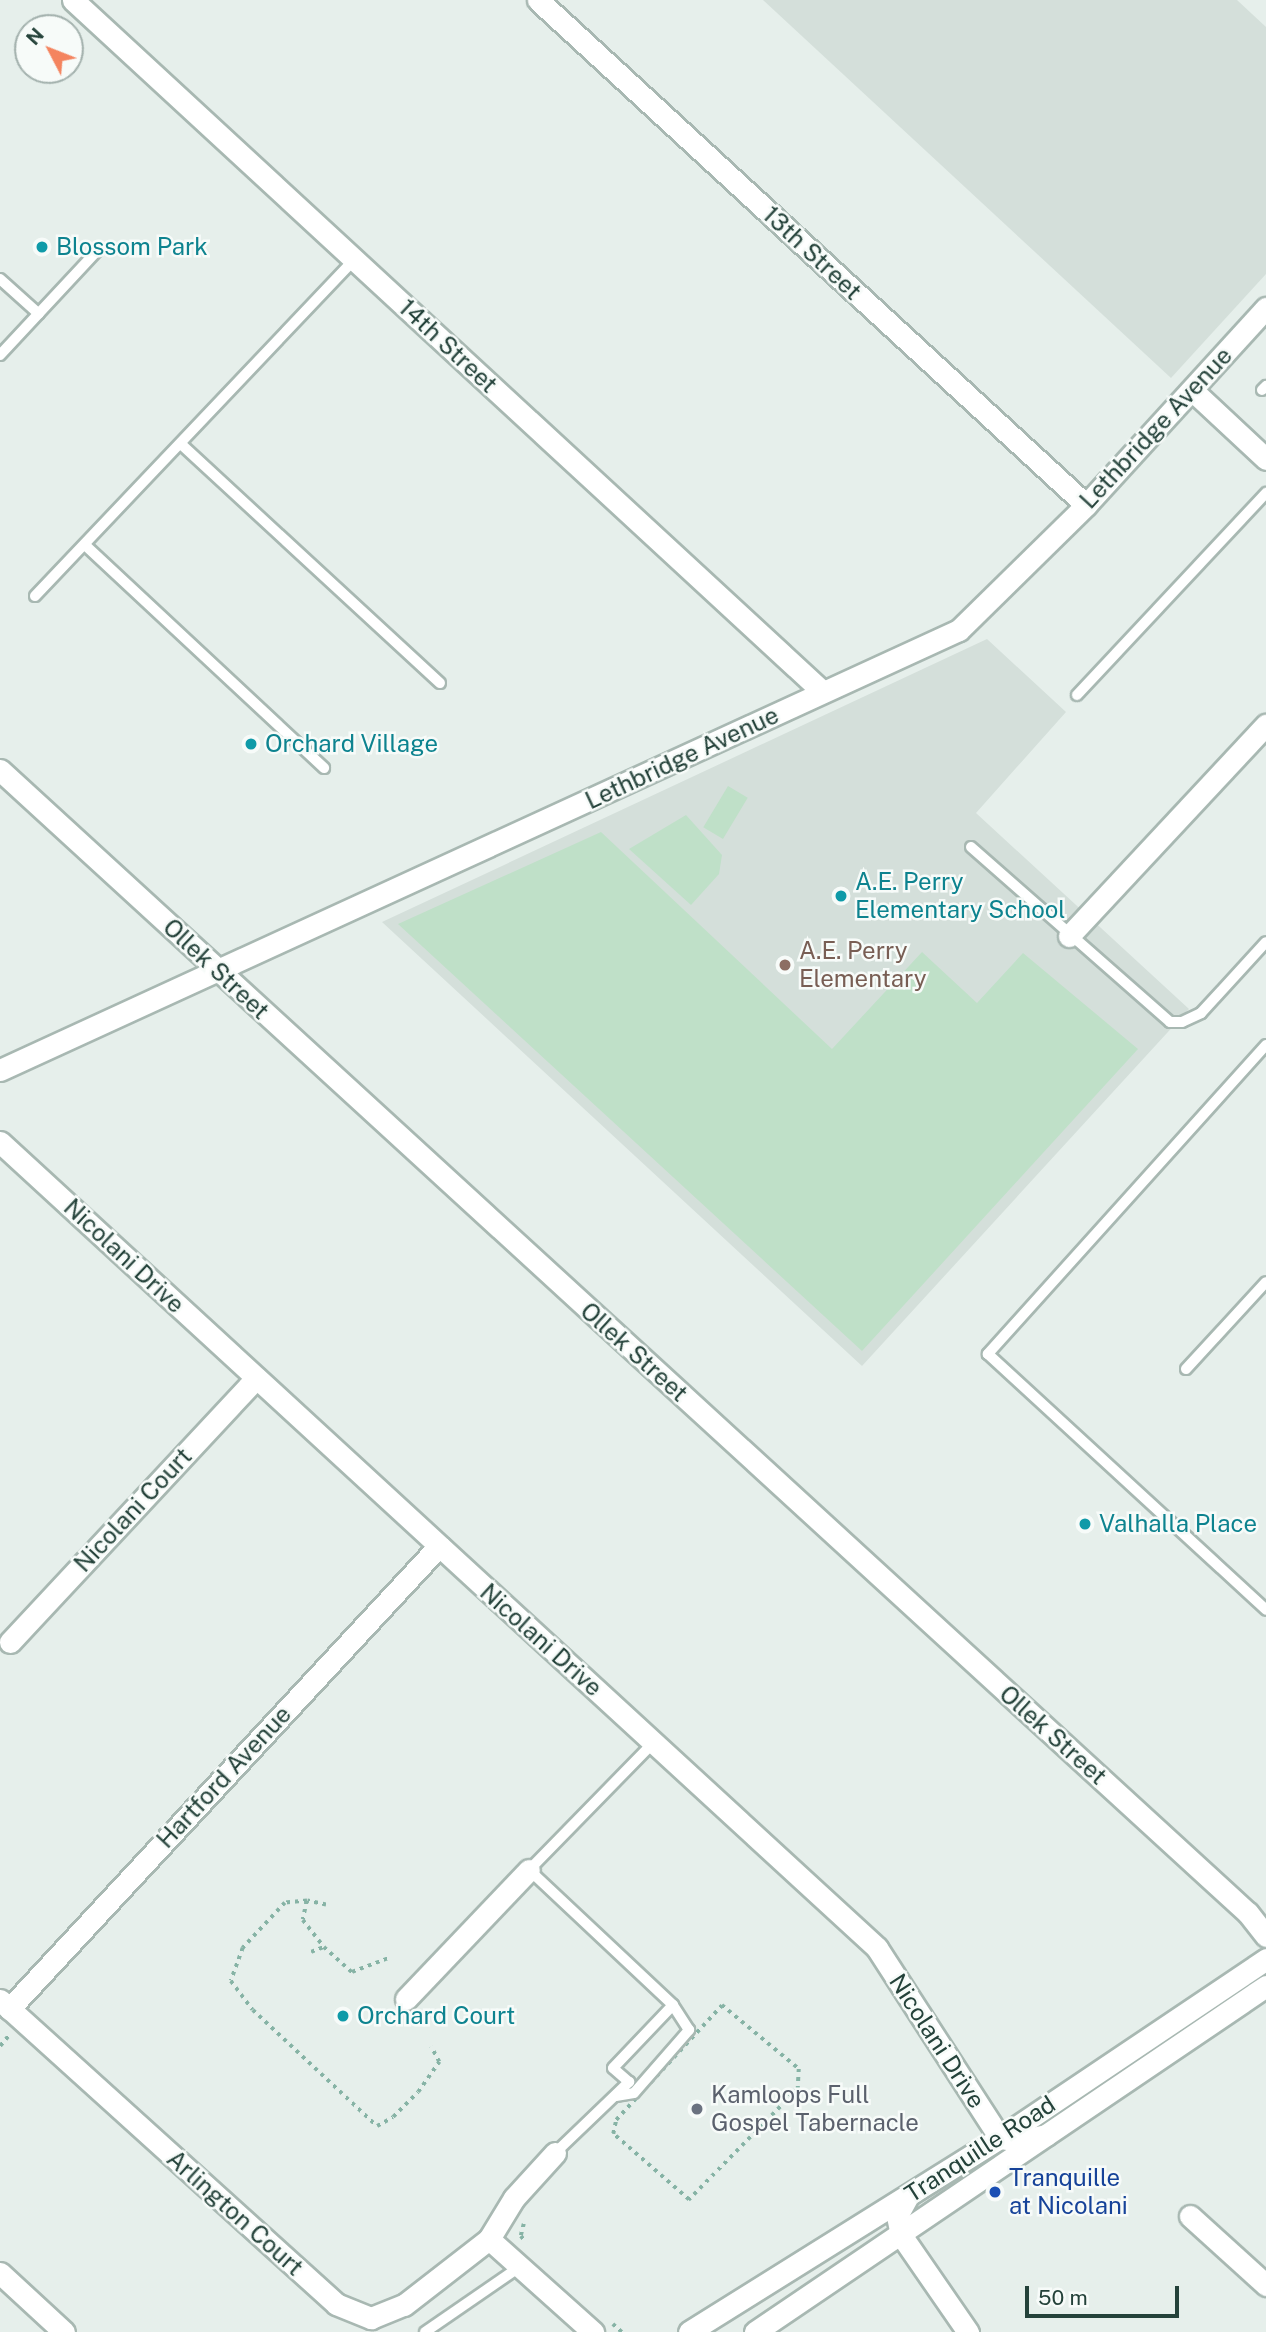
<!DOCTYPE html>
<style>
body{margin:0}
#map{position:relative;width:1266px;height:2332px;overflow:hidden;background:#e6efeb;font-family:"Public Sans",sans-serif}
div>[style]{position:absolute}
.built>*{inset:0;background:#d4dfda}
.green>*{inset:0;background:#bfe0c8;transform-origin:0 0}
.path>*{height:3.5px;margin-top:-1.75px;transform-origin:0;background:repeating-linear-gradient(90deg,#86b3a5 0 3.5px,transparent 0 8.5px)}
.roads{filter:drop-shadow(2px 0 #a8b8b2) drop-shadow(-2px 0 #a8b8b2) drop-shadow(0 2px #a8b8b2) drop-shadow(0 -2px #a8b8b2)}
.lane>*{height:10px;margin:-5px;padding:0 5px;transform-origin:5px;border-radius:5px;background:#fff}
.street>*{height:21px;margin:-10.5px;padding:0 10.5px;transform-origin:10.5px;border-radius:10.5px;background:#fff}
.secondary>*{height:21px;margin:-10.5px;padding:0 10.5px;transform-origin:10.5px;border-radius:10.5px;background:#fff}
.dots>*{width:19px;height:19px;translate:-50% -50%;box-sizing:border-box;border:4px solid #f7fbf9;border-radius:50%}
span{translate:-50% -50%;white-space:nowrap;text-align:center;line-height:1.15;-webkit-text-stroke:5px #f7fbf9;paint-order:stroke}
.culture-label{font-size:24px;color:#0d838f}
.left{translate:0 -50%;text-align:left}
.street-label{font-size:24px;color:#24423a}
.education-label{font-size:24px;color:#785e54}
.worship-label{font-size:24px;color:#5b616d}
.transit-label{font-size:24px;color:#164399}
.north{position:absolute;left:14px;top:14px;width:70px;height:70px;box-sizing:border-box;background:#f7fbf9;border:2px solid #a3b1ad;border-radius:50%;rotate:312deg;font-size:19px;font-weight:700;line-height:28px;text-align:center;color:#24423a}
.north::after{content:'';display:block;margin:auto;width:24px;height:32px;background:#f4845f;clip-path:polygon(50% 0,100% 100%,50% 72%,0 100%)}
.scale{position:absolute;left:1025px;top:2286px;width:154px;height:32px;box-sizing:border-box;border:4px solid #24423a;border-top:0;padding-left:9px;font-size:21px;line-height:24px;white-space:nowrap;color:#24423a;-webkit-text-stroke:5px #f7fbf9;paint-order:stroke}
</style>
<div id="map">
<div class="built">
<i style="clip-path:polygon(763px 0,1237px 0,1266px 27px,1266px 274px,1171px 378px)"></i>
<i style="clip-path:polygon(987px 639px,1066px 712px,976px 813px,1189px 1009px,862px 1366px,382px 922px)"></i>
</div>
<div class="green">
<i style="left:728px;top:786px;width:23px;height:48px;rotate:31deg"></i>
<i style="clip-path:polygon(686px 815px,722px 855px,719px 874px,691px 905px,629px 849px)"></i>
<i style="clip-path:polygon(601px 832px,832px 1049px,922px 952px,977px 1003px,1023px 953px,1138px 1049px,862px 1351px,398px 924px)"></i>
</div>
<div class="path">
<i style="left:307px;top:1901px;width:19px;rotate:102deg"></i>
<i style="left:303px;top:1920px;width:34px;rotate:52deg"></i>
<i style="left:326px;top:1905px;width:19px;rotate:-168deg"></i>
<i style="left:307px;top:1901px;width:22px;rotate:175deg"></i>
<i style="left:285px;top:1903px;width:62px;rotate:133deg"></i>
<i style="left:243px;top:1948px;width:35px;rotate:110deg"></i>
<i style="left:231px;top:1981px;width:36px;rotate:53deg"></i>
<i style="left:253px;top:2010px;width:170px;rotate:43.1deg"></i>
<i style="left:377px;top:2126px;width:18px;rotate:-29deg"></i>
<i style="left:393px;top:2117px;width:35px;rotate:-45deg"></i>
<i style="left:418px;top:2092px;width:37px;rotate:-55deg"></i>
<i style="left:439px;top:2062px;width:17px;rotate:-118deg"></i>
<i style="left:311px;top:1952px;width:14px;rotate:-21deg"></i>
<i style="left:324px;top:1947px;width:38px;rotate:42deg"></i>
<i style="left:352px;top:1972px;width:39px;rotate:-21deg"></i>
<i style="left:722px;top:2005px;width:100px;rotate:39.7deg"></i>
<i style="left:799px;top:2069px;width:20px;rotate:93deg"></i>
<i style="left:798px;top:2089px;width:156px;rotate:134.5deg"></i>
<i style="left:689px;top:2200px;width:101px;rotate:-139deg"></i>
<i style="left:613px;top:2134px;width:14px;rotate:-78deg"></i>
<i style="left:616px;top:2120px;width:156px;rotate:-47.3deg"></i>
<i style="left:0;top:2046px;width:16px;rotate:-50deg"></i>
<i style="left:524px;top:2224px;width:12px;rotate:104deg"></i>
<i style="left:521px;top:2236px;width:8px;rotate:50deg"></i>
<i style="left:613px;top:2324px;width:12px;rotate:42deg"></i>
</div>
<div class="roads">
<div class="lane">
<i style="left:0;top:279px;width:52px;rotate:41.9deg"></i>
<i style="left:0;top:355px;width:145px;rotate:-47deg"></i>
<i style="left:1262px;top:390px;width:6px;rotate:-45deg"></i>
<i style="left:182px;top:445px;width:351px;rotate:42.7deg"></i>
<i style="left:85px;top:545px;width:327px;rotate:43deg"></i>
<i style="left:35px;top:596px;width:465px;rotate:-46.5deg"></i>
<i style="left:1077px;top:695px;width:277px;rotate:-46.9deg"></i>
<i style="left:971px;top:847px;width:265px;rotate:41.3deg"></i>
<i style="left:1170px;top:1022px;width:12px"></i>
<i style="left:1182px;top:1022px;width:21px;rotate:-25deg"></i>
<i style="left:1201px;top:1013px;width:96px;rotate:-47.5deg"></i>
<i style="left:1266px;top:1045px;width:416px;rotate:132deg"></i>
<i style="left:988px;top:1354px;width:378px;rotate:42.6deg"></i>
<i style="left:1186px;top:1369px;width:118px;rotate:-47.4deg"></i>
<i style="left:616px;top:2096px;width:18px;rotate:-9deg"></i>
<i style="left:634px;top:2093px;width:84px;rotate:-48.9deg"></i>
<i style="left:689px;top:2030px;width:30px;rotate:-123deg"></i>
<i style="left:673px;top:2005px;width:197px;rotate:-136.8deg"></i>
<i style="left:529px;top:1870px;width:179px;rotate:-45.7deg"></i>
<i style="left:555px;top:2153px;width:103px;rotate:-43.8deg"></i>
<i style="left:629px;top:2082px;width:21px;rotate:-139deg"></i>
<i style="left:613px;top:2068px;width:87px;rotate:-46.4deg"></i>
<i style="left:425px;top:2332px;width:116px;rotate:-34.5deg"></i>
</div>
<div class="street">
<i style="left:73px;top:0;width:1020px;rotate:42.7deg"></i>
<i style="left:538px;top:0;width:745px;rotate:42.66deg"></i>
<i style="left:1192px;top:390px;width:101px;rotate:43deg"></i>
<i style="left:0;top:770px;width:1692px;rotate:42.49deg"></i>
<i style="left:1248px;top:1913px;width:29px;rotate:52deg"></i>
<i style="left:1069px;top:936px;width:289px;rotate:-47deg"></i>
<i style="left:0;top:1070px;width:1055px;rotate:-24.65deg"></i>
<i style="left:959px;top:630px;width:178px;rotate:-44.5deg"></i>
<i style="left:1086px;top:505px;width:267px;rotate:-47.6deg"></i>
<i style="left:0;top:1142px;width:1191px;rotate:42.58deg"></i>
<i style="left:877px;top:1948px;width:226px;rotate:57.1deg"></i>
<i style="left:1000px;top:2138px;width:20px;rotate:9deg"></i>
<i style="left:1020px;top:2141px;width:27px;rotate:-13deg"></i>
<i style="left:10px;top:1642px;width:361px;rotate:-47deg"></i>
<i style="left:406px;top:1999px;width:178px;rotate:-46.4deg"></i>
<i style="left:0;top:2000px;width:453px;rotate:42.1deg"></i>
<i style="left:336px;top:2304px;width:38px;rotate:22deg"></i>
<i style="left:371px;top:2318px;width:35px;rotate:-22deg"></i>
<i style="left:404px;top:2305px;width:108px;rotate:-37.8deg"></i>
<i style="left:9px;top:2009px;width:632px;rotate:-47.12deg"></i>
<i style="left:555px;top:2153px;width:61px;rotate:132.3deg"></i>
<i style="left:514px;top:2198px;width:48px;rotate:121.4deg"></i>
<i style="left:489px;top:2239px;width:140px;rotate:41.8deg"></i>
<i style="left:908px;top:2196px;width:23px;rotate:119deg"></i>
<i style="left:897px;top:2216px;width:19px;rotate:78deg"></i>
<i style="left:901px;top:2235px;width:118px;rotate:55.4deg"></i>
<i style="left:1190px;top:2216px;width:103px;rotate:42.2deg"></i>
</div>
<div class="secondary">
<i style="left:0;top:2273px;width:87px;rotate:42.7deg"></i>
<i style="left:689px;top:2332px;width:367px;rotate:-32deg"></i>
<i style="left:1000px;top:2138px;width:321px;rotate:-33.9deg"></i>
<i style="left:755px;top:2332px;width:617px;rotate:-34.1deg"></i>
</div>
</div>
<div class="dots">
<i style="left:42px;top:247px;background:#0f9aa8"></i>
<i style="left:251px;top:744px;background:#0f9aa8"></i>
<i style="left:841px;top:896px;background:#0f9aa8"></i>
<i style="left:785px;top:965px;background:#8d6e63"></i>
<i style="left:1085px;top:1524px;background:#0f9aa8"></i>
<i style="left:343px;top:2016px;background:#0f9aa8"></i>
<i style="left:697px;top:2109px;background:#6b7280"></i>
<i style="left:995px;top:2192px;background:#1a4fb4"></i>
</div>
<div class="culture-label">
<span class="left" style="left:56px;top:247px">Blossom Park</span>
<span class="left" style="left:265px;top:744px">Orchard Village</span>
<span class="left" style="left:855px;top:896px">A.E. Perry<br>Elementary School</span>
<span class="left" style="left:1099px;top:1524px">Valhalla Place</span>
<span class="left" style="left:357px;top:2016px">Orchard Court</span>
</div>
<div class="street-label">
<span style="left:812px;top:253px;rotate:43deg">13th Street</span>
<span style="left:448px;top:346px;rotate:43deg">14th Street</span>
<span style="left:1156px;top:428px;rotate:-47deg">Lethbridge Avenue</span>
<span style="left:682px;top:758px;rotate:-25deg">Lethbridge Avenue</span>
<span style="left:216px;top:969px;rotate:43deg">Ollek Street</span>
<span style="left:124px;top:1256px;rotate:43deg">Nicolani Drive</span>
<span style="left:634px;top:1352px;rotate:42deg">Ollek Street</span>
<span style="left:133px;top:1510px;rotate:-47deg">Nicolani Court</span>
<span style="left:541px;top:1640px;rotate:42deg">Nicolani Drive</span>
<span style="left:1053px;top:1735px;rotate:42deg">Ollek Street</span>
<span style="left:224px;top:1777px;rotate:-47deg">Hartford Avenue</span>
<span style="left:937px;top:2041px;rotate:57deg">Nicolani Drive</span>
<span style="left:980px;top:2149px;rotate:-33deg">Tranquille Road</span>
<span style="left:235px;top:2213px;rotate:42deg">Arlington Court</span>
</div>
<div class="education-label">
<span class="left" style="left:799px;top:965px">A.E. Perry<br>Elementary</span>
</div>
<div class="worship-label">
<span class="left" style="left:711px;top:2109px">Kamloops Full<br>Gospel Tabernacle</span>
</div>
<div class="transit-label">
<span class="left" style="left:1009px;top:2192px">Tranquille<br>at Nicolani</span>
</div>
<div class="north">N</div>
<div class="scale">50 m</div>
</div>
